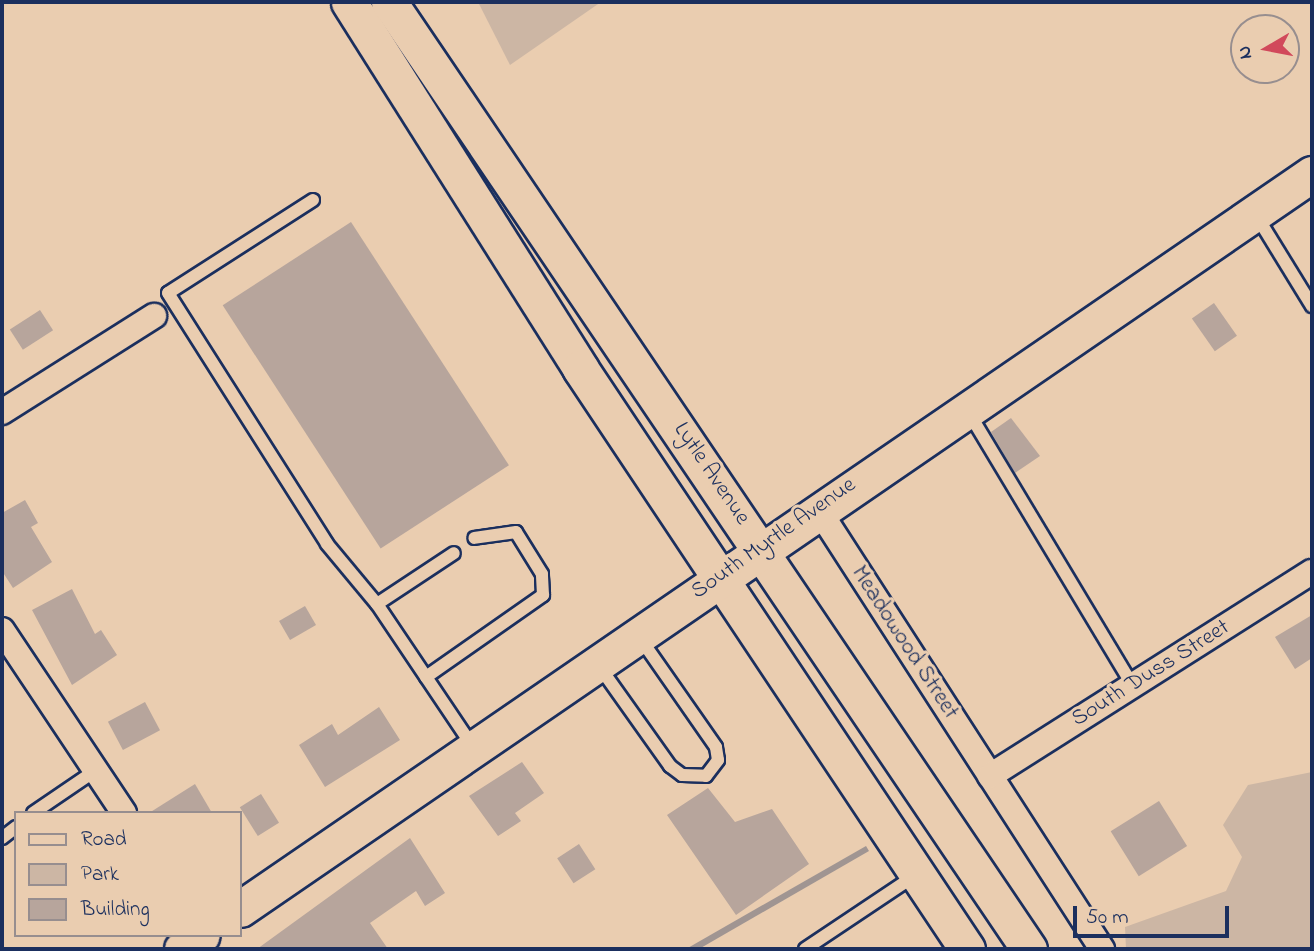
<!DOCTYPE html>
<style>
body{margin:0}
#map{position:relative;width:1314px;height:951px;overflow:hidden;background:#eacdb0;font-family:"Indie Flower",sans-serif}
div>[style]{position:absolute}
.green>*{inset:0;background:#ccb6a4}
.water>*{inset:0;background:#a09592}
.building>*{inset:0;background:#b7a59c;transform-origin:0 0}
.roads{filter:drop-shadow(2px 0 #1b2f5e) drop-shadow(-2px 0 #1b2f5e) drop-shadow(0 2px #1b2f5e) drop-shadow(0 -2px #1b2f5e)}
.lane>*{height:12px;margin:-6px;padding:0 6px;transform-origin:6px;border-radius:6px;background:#eacdb0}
.street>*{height:24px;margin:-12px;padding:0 12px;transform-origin:12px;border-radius:12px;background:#eacdb0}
.secondary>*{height:35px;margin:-17.5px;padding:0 17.5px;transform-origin:17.5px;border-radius:17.5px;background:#eacdb0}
span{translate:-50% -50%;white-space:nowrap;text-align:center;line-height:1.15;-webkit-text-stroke:6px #eacdb0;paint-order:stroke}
.street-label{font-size:23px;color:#1b2f5e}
.frame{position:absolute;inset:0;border:4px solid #1b2f5e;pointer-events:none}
.legend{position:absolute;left:14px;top:811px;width:228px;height:126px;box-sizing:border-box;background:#eacdb0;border:2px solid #978e8f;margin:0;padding:9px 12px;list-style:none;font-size:21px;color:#1b2f5e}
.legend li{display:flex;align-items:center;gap:14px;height:35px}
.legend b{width:35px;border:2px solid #978e8f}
.north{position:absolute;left:1230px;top:14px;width:70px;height:70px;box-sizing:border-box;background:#eacdb0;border:2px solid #978e8f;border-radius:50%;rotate:260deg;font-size:19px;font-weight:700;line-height:28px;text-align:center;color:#1b2f5e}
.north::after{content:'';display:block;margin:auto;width:24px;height:32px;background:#d1495b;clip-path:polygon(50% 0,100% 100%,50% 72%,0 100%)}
.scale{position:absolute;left:1073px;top:906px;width:156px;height:32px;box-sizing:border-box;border:4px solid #1b2f5e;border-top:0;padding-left:9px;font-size:21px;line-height:24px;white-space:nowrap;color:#1b2f5e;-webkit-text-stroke:5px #eacdb0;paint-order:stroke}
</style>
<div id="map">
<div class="green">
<i style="clip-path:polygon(478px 2px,601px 2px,510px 65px)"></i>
<i style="clip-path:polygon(1312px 772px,1312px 949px,1126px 949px,1125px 927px,1226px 891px,1242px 857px,1223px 825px,1248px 785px)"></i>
</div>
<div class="water">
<i style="clip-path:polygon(866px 846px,869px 851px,699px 949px,686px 949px)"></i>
</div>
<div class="building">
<i style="left:351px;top:222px;width:290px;height:153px;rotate:57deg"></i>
<i style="left:1214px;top:303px;width:40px;height:27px;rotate:55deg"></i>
<i style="left:40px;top:310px;width:24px;height:36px;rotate:57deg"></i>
<i style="clip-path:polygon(1011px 418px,1040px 456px,1015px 473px,991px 432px)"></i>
<i style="clip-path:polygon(25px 500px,38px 523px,31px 527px,52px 562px,13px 588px,2px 571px,2px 513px)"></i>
<i style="clip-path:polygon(72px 589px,95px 634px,101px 630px,117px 655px,72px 685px,32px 610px)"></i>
<i style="left:305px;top:606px;width:22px;height:30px;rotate:60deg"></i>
<i style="clip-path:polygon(1312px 615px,1312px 658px,1295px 669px,1275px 637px)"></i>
<i style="left:145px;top:702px;width:32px;height:42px;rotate:62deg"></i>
<i style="clip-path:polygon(379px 707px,400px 740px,325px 787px,299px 745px,332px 724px,338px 735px)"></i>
<i style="clip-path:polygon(522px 762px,544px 793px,515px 813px,521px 821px,498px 836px,469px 796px)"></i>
<i style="clip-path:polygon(195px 784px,212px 813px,149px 813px)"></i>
<i style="clip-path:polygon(708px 788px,735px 822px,772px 809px,809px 864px,736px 915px,667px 815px)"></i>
<i style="left:261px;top:794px;width:34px;height:25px;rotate:58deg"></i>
<i style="left:1159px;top:801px;width:53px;height:57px;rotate:58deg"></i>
<i style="clip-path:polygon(410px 838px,445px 893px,425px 906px,416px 891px,370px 923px,388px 949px,257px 949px)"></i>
<i style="left:579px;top:844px;width:30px;height:26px;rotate:57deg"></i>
</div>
<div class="roads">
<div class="lane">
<i style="left:313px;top:200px;width:172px;rotate:147.3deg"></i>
<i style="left:168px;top:293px;width:297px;rotate:57.6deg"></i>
<i style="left:327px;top:544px;width:78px;rotate:50.2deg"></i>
<i style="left:377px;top:604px;width:172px;rotate:56.1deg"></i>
<i style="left:1256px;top:215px;width:107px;rotate:58.4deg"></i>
<i style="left:969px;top:413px;width:318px;rotate:59deg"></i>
<i style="left:377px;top:604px;width:92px;rotate:-33.5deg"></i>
<i style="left:599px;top:666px;width:123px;rotate:54.6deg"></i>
<i style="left:670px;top:766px;width:15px;rotate:37deg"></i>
<i style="left:682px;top:775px;width:24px;rotate:2deg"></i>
<i style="left:706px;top:776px;width:20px;rotate:-53deg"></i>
<i style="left:718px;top:760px;width:13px;rotate:-99deg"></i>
<i style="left:716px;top:747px;width:133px;rotate:-124.9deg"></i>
<i style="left:426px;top:677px;width:143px;rotate:-35deg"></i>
<i style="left:543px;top:595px;width:21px;rotate:-93deg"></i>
<i style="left:542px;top:574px;width:49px;rotate:-121.8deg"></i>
<i style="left:516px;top:532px;width:42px;rotate:171.9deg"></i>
<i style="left:33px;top:813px;width:76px;rotate:-34.3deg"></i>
<i style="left:2px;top:838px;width:18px;rotate:-38deg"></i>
<i style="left:805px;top:949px;width:135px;rotate:-33.8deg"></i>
</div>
<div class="street">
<i style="left:2px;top:412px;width:180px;rotate:-32.3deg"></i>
<i style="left:818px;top:509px;width:524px;rotate:57.16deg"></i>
<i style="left:2px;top:630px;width:220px;rotate:56.3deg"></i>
<i style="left:990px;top:776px;width:381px;rotate:-32.4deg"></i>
</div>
<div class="secondary">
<i style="left:349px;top:2px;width:433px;rotate:57.7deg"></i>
<i style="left:580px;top:368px;width:698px;rotate:56.33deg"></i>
<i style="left:389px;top:2px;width:1143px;rotate:55.95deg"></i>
<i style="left:240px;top:909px;width:1300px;rotate:-34.44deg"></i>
<i style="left:182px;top:949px;width:24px;rotate:-35deg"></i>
</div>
</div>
<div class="street-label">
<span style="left:711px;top:474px;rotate:56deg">Lytle Avenue</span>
<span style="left:774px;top:539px;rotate:-35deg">South Myrtle Avenue</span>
<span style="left:904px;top:643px;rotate:57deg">Meadowood Street</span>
<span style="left:1151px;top:674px;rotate:-32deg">South Duss Street</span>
</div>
<div class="frame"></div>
<ul class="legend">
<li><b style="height:9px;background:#eacdb0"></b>Road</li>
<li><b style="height:19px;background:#ccb6a4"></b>Park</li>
<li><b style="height:19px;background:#b7a59c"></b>Building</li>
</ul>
<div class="north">N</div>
<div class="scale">50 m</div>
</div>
